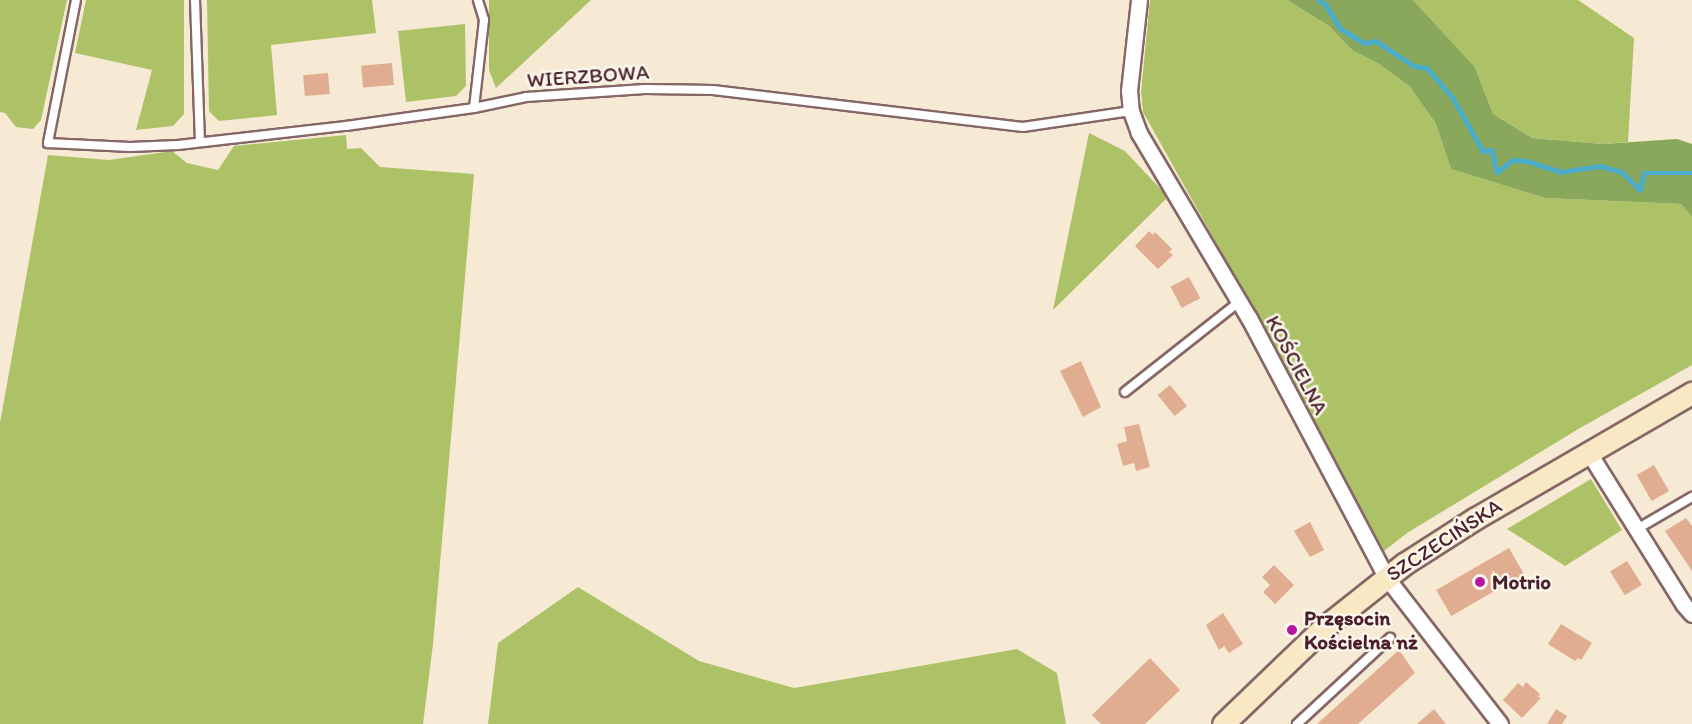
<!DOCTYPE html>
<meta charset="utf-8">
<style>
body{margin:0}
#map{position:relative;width:1692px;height:724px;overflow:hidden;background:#f6ead4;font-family:Itim,sans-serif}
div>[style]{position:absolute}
.green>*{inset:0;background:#adc266}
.forest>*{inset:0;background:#8aa85b}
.stream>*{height:4.5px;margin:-2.25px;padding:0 2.25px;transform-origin:2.25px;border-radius:2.25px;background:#4badca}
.building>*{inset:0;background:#e0ad90;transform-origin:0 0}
.roads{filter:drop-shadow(2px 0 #866666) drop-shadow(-2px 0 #866666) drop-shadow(0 2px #866666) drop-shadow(0 -2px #866666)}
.lane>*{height:8px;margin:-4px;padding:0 4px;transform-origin:4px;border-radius:4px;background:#fff}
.street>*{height:15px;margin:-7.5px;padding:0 7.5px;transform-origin:7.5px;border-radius:7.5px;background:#fff}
.secondary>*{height:21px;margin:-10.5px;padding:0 10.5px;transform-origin:10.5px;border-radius:10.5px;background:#f8e8c3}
.dots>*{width:16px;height:16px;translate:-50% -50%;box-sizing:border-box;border:3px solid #fbf7ec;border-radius:50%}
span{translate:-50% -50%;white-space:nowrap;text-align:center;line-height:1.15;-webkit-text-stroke:5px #fbf7ec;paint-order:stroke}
.street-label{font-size:21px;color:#4a1f2b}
.poi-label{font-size:21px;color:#4a1f2b;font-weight:700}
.left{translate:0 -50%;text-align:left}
</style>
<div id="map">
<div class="green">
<i style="clip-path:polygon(0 0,67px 0,41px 120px,33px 129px,16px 127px,5px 113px,0 112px)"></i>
<i style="clip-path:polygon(86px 0,184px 0,184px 114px,173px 126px,136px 130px,152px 70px,75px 53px)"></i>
<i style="clip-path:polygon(207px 0,372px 0,376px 33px,271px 45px,277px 115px,219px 121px,209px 111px)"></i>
<i style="clip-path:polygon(489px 0,591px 0,496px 88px,489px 70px)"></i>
<i style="clip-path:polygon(1150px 0,1287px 0,1329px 26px,1352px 50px,1379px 64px,1410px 87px,1436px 124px,1451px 169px,1545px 198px,1681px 204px,1692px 217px,1692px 365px,1580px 428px,1407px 533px,1384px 551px,1335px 468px,1286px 368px,1143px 112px,1141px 92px)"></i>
<i style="clip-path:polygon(1413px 0,1578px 0,1634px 38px,1628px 142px,1603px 144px,1532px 138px,1493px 114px,1475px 67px)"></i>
<i style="clip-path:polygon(465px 24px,466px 86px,456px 96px,406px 102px,398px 31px)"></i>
<i style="clip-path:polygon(1089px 133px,1125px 151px,1168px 197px,1053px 310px)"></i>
<i style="clip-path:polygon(346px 135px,347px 149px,361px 148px,380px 167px,474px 174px,433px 644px,423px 724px,0 724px,0 423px,48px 155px,109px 160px,172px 151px,187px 163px,218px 170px,234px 146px)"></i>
<i style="clip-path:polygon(1591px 479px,1622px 530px,1565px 566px,1507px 529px)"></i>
<i style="clip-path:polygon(578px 587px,699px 661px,794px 688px,1017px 649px,1057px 673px,1066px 724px,488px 724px,498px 643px)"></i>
</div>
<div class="forest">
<i style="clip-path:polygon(1287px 0,1413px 0,1475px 67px,1493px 114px,1532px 138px,1603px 144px,1677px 139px,1692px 144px,1692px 217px,1681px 204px,1545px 198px,1451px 169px,1436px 124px,1410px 87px,1379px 64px,1352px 50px,1329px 26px)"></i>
</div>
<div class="stream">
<i style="left:1319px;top:0;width:9px;rotate:36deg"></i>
<i style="left:1326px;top:5px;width:28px;rotate:58deg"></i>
<i style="left:1341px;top:29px;width:27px;rotate:31deg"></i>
<i style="left:1364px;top:43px;width:12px;rotate:-9deg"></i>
<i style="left:1376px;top:41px;width:45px;rotate:33.3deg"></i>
<i style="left:1414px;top:66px;width:13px;rotate:9deg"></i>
<i style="left:1427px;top:68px;width:40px;rotate:49deg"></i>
<i style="left:1453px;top:98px;width:61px;rotate:60.5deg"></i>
<i style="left:1483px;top:151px;width:9px;rotate:-6deg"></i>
<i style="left:1492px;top:150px;width:23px;rotate:77deg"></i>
<i style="left:1497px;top:172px;width:20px;rotate:-37deg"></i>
<i style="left:1513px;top:160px;width:14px;rotate:4deg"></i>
<i style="left:1527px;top:161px;width:35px;rotate:18deg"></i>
<i style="left:1560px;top:172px;width:40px;rotate:-8.5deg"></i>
<i style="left:1600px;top:166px;width:23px;rotate:15deg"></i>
<i style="left:1622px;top:172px;width:25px;rotate:45deg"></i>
<i style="left:1640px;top:190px;width:17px;rotate:-77deg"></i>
<i style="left:1644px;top:173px;width:48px"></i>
</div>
<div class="building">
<i style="left:392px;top:63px;width:22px;height:31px;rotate:85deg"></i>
<i style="left:328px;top:73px;width:21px;height:25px;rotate:85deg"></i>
<i style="clip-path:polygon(1149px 231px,1153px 235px,1155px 232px,1172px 249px,1169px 252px,1173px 255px,1158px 269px,1135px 246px)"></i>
<i style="left:1189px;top:277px;width:24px;height:21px;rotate:62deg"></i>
<i style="clip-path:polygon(1081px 361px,1101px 407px,1083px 417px,1060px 371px)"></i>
<i style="left:1170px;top:385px;width:27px;height:16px;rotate:51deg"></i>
<i style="clip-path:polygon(1139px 424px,1150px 467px,1136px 471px,1134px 463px,1123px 466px,1117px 444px,1127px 441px,1124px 427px)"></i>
<i style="left:1654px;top:465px;width:30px;height:20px;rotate:60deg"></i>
<i style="clip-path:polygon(1686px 518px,1692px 526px,1692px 571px,1665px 531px)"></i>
<i style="clip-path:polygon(1310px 522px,1324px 550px,1310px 557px,1294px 531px)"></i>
<i style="left:1509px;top:548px;width:30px;height:84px;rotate:60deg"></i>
<i style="left:1627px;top:561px;width:28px;height:20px;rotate:58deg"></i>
<i style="clip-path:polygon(1274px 565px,1294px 585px,1275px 604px,1263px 592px,1270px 585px,1262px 577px)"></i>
<i style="clip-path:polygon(1223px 613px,1243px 644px,1229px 653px,1224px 646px,1219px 650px,1206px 625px)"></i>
<i style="clip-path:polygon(1561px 624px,1592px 643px,1581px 660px,1578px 658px,1575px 661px,1548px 644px)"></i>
<i style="clip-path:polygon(1399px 650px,1415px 673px,1386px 699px,1358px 724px,1317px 724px)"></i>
<i style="clip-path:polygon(1150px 658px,1180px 690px,1145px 724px,1101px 724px,1092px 715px)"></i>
<i style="clip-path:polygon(1526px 682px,1540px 694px,1538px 697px,1541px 698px,1522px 718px,1503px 700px,1518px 683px,1523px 687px)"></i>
<i style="clip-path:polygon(1434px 709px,1446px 724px,1417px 724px)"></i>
<i style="clip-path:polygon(1556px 709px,1567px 716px,1562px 724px,1547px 724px)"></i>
</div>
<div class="roads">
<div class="lane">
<i style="left:76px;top:0;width:146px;rotate:101.1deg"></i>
<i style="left:48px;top:143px;width:82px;rotate:2.8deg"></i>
<i style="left:130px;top:147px;width:48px;rotate:-2.4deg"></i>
<i style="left:178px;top:145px;width:169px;rotate:-6.5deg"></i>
<i style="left:346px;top:126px;width:129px;rotate:-8deg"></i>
<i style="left:474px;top:108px;width:53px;rotate:-11.9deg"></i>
<i style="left:526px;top:97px;width:119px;rotate:-3.8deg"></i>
<i style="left:645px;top:89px;width:68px;rotate:0.8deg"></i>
<i style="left:713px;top:90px;width:312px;rotate:6.8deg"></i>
<i style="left:1023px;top:127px;width:109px;rotate:-8.4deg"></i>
<i style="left:195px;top:0;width:141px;rotate:88deg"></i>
<i style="left:474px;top:108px;width:89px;rotate:-83.5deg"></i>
<i style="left:484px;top:20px;width:21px;rotate:-107deg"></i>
<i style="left:1125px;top:392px;width:145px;rotate:-38.3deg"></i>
<i style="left:1637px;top:529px;width:64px;rotate:-30.2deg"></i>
<i style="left:1297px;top:724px;width:127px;rotate:-42.8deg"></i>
</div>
<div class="street">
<i style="left:1139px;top:0;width:91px;rotate:96.3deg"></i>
<i style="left:1129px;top:90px;width:21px;rotate:85deg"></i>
<i style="left:1131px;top:111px;width:23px;rotate:70deg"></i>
<i style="left:1139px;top:133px;width:215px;rotate:59.3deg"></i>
<i style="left:1249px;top:318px;width:293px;rotate:62.1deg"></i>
<i style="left:1386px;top:577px;width:186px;rotate:52.2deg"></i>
<i style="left:1589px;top:453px;width:179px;rotate:58deg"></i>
<i style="left:1684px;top:605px;width:12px;rotate:48deg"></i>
</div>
<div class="secondary">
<i style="left:1223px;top:724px;width:137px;rotate:-43.8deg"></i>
<i style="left:1322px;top:629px;width:105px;rotate:-38.4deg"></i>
<i style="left:1404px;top:564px;width:85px;rotate:-32.6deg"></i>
<i style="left:1476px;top:518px;width:250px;rotate:-30.1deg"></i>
</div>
</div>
<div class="dots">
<i style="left:1480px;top:582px;background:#b5179e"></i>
<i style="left:1292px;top:630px;background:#b5179e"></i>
</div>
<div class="street-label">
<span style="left:588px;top:76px;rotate:-4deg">WIERZBOWA</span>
<span style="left:1297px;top:365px;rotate:62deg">KOŚCIELNA</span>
<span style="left:1444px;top:540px;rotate:-33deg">SZCZECIŃSKA</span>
</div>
<div class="poi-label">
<span class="left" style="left:1492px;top:582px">Motrio</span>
<span class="left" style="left:1304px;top:630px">Przęsocin<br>Kościelna nż</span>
</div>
</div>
